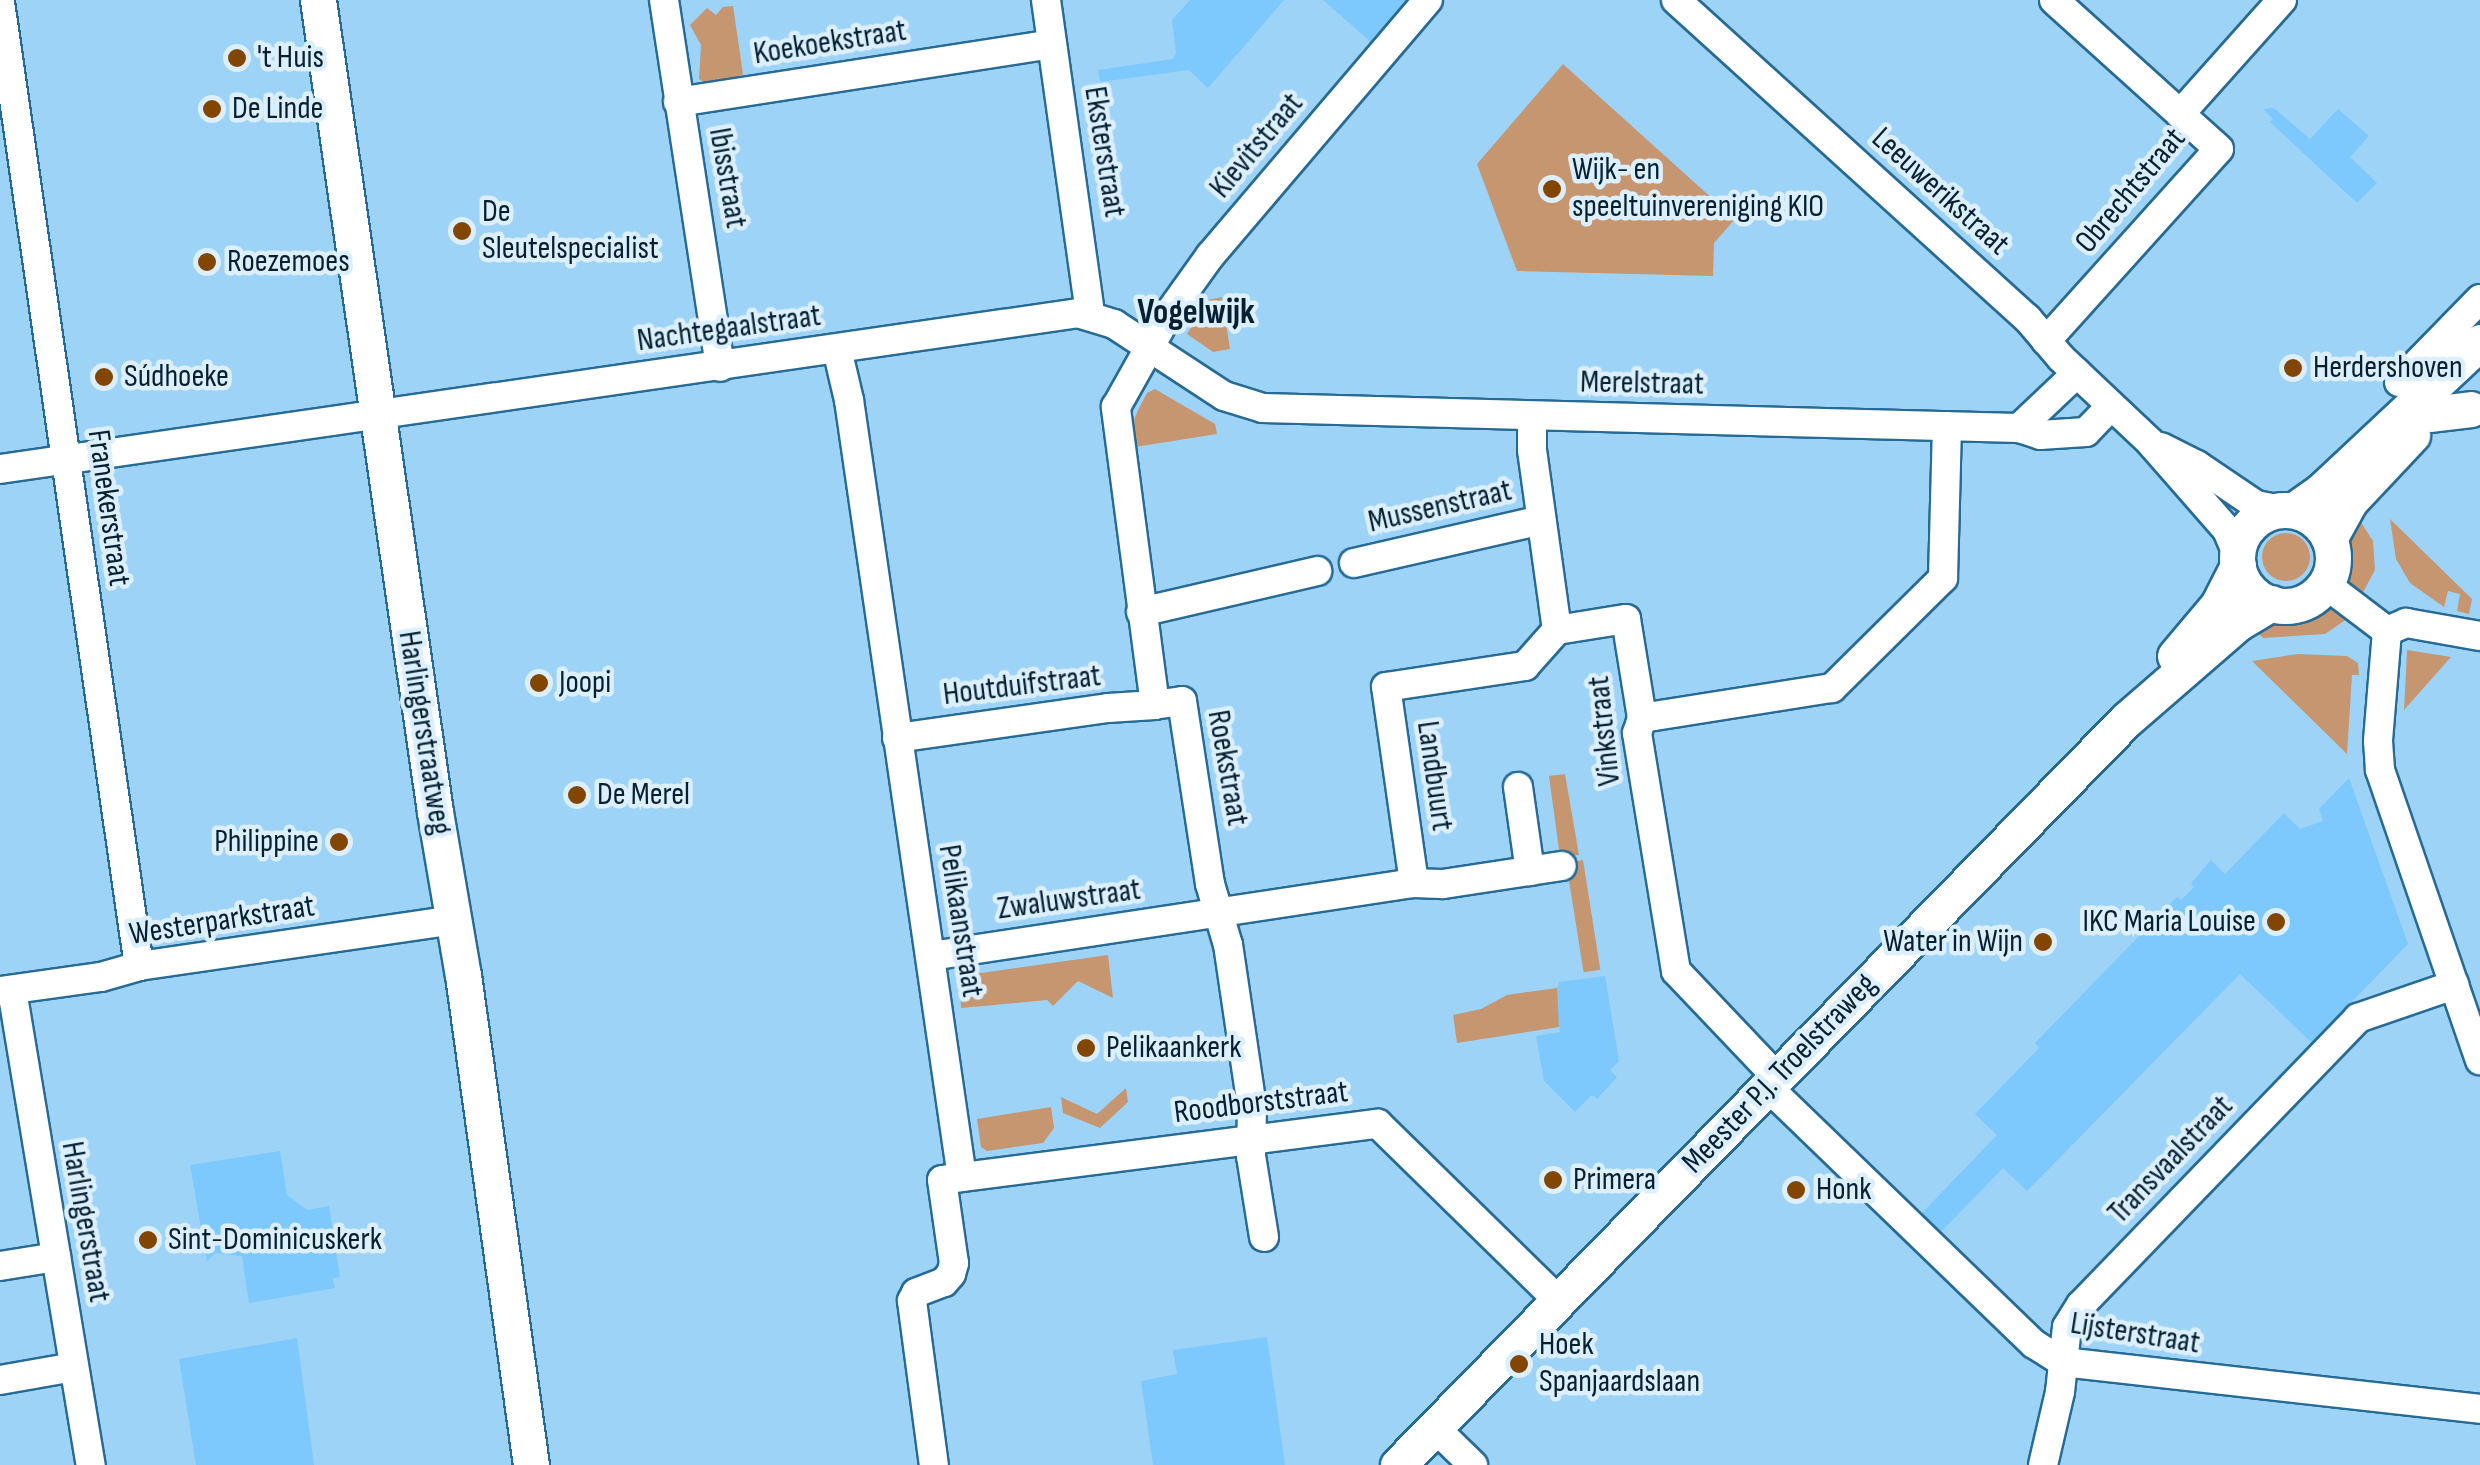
<!DOCTYPE html>
<meta charset="utf-8">
<style>
body{margin:0}
#map{position:relative;width:2480px;height:1465px;overflow:hidden;background:#9ed3f8;font-family:"Sofia Sans Condensed",sans-serif}
div>[style]{position:absolute}
.built>*{inset:0;background:#7dc8fc}
.green>*{inset:0;background:#c59670;transform-origin:0 0}
.round{border-radius:50%}
.roads{filter:drop-shadow(2px 0 #276b95) drop-shadow(-2px 0 #276b95) drop-shadow(0 2px #276b95) drop-shadow(0 -2px #276b95)}
.minor>*{height:28px;margin:-14px;padding:0 14px;transform-origin:14px;border-radius:14px;background:#fff}
.major>*{height:35px;margin:-17.5px;padding:0 17.5px;transform-origin:17.5px;border-radius:17.5px;background:#fff}
.major>.ring{margin:-17.5px;padding:0;box-sizing:content-box;background:none;border:35px solid #fff;border-radius:50%}
.dots>*{width:28px;height:28px;translate:-50% -50%;box-sizing:border-box;border:5px solid #dceffe;border-radius:50%}
span{translate:-50% -50%;white-space:nowrap;text-align:center;line-height:1.15;-webkit-text-stroke:9px #dceffe;paint-order:stroke}
.street-label{font-size:32px;color:#042032}
.poi-label{font-size:32px;color:#042032}
.left{translate:0 -50%;text-align:left}
.right{translate:-100% -50%;text-align:right}
.neighbourhood-label{font-size:35px;color:#042032;font-weight:700}
</style>
<div id="map">
<div class="built">
<i style="clip-path:polygon(1190px 0,1284px 0,1208px 88px,1189px 70px,1100px 82px,1098px 70px,1173px 59px,1176px 53px,1172px 20px)"></i>
<i style="clip-path:polygon(1323px 0,1409px 0,1372px 43px)"></i>
<i style="clip-path:polygon(2274px 108px,2310px 139px,2338px 109px,2369px 136px,2350px 157px,2377px 183px,2357px 203px,2270px 122px,2273px 119px,2263px 109px)"></i>
<i style="clip-path:polygon(2349px 778px,2408px 944px,2312px 1043px,2240px 974px,2027px 1191px,2003px 1168px,1940px 1233px,1921px 1214px,1997px 1135px,1975px 1114px,2039px 1048px,2035px 1043px,2177px 897px,2181px 900px,2194px 887px,2191px 883px,2211px 860px,2225px 874px,2284px 813px,2300px 829px,2323px 821px,2319px 809px)"></i>
<i style="clip-path:polygon(1605px 976px,1619px 1061px,1610px 1070px,1617px 1077px,1597px 1099px,1592px 1095px,1575px 1112px,1544px 1081px,1536px 1036px,1560px 1032px,1555px 995px,1559px 982px)"></i>
<i style="clip-path:polygon(280px 1151px,287px 1195px,307px 1210px,329px 1206px,340px 1277px,333px 1278px,335px 1288px,249px 1303px,242px 1256px,215px 1253px,207px 1262px,190px 1165px)"></i>
<i style="clip-path:polygon(1267px 1337px,1285px 1465px,1153px 1465px,1141px 1381px,1177px 1374px,1173px 1350px)"></i>
<i style="clip-path:polygon(297px 1338px,314px 1465px,196px 1465px,179px 1359px)"></i>
</div>
<div class="green">
<i style="clip-path:polygon(733px 6px,743px 74px,727px 85px,718px 78px,711px 87px,699px 79px,701px 45px,690px 25px,707px 8px,716px 15px,723px 7px)"></i>
<i style="clip-path:polygon(1563px 64px,1735px 219px,1714px 243px,1713px 276px,1517px 271px,1477px 164px)"></i>
<i style="clip-path:polygon(1222px 297px,1230px 349px,1213px 352px,1187px 334px,1208px 300px)"></i>
<i style="clip-path:polygon(1155px 389px,1215px 424px,1217px 434px,1135px 447px,1133px 423px,1138px 410px,1147px 393px)"></i>
<i style="clip-path:polygon(2355px 513px,2373px 541px,2375px 570px,2362px 594px,2343px 581px)"></i>
<i style="clip-path:polygon(2390px 519px,2472px 599px,2469px 614px,2457px 611px,2460px 594px,2448px 591px,2444px 607px,2410px 583px,2396px 559px)"></i>
<i class="round" style="left:2262px;top:533px;width:48px;height:48px"></i>
<i style="clip-path:polygon(2324px 605px,2347px 619px,2325px 634px,2263px 638px,2251px 626px,2304px 615px)"></i>
<i style="clip-path:polygon(2407px 650px,2451px 657px,2404px 710px,2407px 651px)"></i>
<i style="clip-path:polygon(2298px 654px,2347px 656px,2358px 663px,2359px 675px,2352px 675px,2347px 754px,2252px 661px)"></i>
<i style="clip-path:polygon(1565px 774px,1579px 855px,1560px 857px,1549px 776px)"></i>
<i style="left:1583px;top:860px;width:111px;height:17px;rotate:81deg"></i>
<i style="clip-path:polygon(1108px 955px,1113px 998px,1078px 981px,1053px 1006px,1047px 1000px,961px 1008px,960px 976px)"></i>
<i style="clip-path:polygon(1557px 988px,1559px 1027px,1457px 1043px,1453px 1015px,1481px 1009px,1507px 995px)"></i>
<i style="clip-path:polygon(1126px 1088px,1128px 1102px,1100px 1128px,1063px 1113px,1061px 1097px,1097px 1114px)"></i>
<i style="clip-path:polygon(1051px 1107px,1054px 1128px,1043px 1143px,987px 1151px,981px 1147px,977px 1119px)"></i>
</div>
<div class="roads">
<div class="minor">
<i style="left:664px;top:0;width:371px;rotate:81.3deg"></i>
<i style="left:1046px;top:0;width:317px;rotate:82deg"></i>
<i style="left:1676px;top:0;width:474px;rotate:42.2deg"></i>
<i style="left:2027px;top:318px;width:52px;rotate:49.6deg"></i>
<i style="left:2061px;top:358px;width:122px;rotate:43.3deg"></i>
<i style="left:2150px;top:442px;width:117px;rotate:48.8deg"></i>
<i style="left:2227px;top:530px;width:25px;rotate:67deg"></i>
<i style="left:2054px;top:0;width:170px;rotate:42.1deg"></i>
<i style="left:0;top:2px;width:974px;rotate:81.8deg"></i>
<i style="left:678px;top:102px;width:378px;rotate:-8.8deg"></i>
<i style="left:2046px;top:341px;width:258px;rotate:-48deg"></i>
<i style="left:2219px;top:149px;width:52px;rotate:-138.1deg"></i>
<i style="left:2180px;top:114px;width:153px;rotate:-48.2deg"></i>
<i style="left:837px;top:349px;width:52px;rotate:76.8deg"></i>
<i style="left:849px;top:400px;width:785px;rotate:81.73deg"></i>
<i style="left:962px;top:1177px;width:20px;rotate:171deg"></i>
<i style="left:942px;top:1180px;width:84px;rotate:81.8deg"></i>
<i style="left:954px;top:1263px;width:11px;rotate:105deg"></i>
<i style="left:951px;top:1274px;width:11px;rotate:131deg"></i>
<i style="left:944px;top:1282px;width:30px;rotate:159deg"></i>
<i style="left:916px;top:1293px;width:9px;rotate:117deg"></i>
<i style="left:912px;top:1301px;width:165px;rotate:82.4deg"></i>
<i style="left:2399px;top:382px;width:116px;rotate:-45.7deg"></i>
<i style="left:1532px;top:416px;width:34px;rotate:90deg"></i>
<i style="left:1532px;top:450px;width:182px;rotate:82.1deg"></i>
<i style="left:1557px;top:630px;width:70px;rotate:-9.1deg"></i>
<i style="left:1626px;top:619px;width:100px;rotate:80.8deg"></i>
<i style="left:1642px;top:718px;width:16px;rotate:108deg"></i>
<i style="left:1637px;top:733px;width:241px;rotate:80.7deg"></i>
<i style="left:1676px;top:971px;width:134px;rotate:46.5deg"></i>
<i style="left:1768px;top:1068px;width:29px;rotate:72deg"></i>
<i style="left:1777px;top:1096px;width:357px;rotate:44deg"></i>
<i style="left:2034px;top:1344px;width:34px;rotate:32deg"></i>
<i style="left:2063px;top:1362px;width:420px;rotate:6.4deg"></i>
<i style="left:2019px;top:428px;width:80px;rotate:-43.5deg"></i>
<i style="left:2161px;top:447px;width:40px;rotate:26.6deg"></i>
<i style="left:2197px;top:465px;width:71px;rotate:34.1deg"></i>
<i style="left:2256px;top:505px;width:25px;rotate:11deg"></i>
<i style="left:0;top:469px;width:1089px;rotate:-8.23deg"></i>
<i style="left:1078px;top:313px;width:38px;rotate:17deg"></i>
<i style="left:1114px;top:324px;width:131px;rotate:33.2deg"></i>
<i style="left:1224px;top:396px;width:41px;rotate:17.1deg"></i>
<i style="left:1263px;top:408px;width:756px;rotate:1.52deg"></i>
<i style="left:2019px;top:428px;width:22px;rotate:18deg"></i>
<i style="left:2040px;top:435px;width:46px;rotate:-3.7deg"></i>
<i style="left:2086px;top:432px;width:36px;rotate:-46deg"></i>
<i style="left:1354px;top:563px;width:192px;rotate:-12.9deg"></i>
<i style="left:2325px;top:584px;width:78px;rotate:37.2deg"></i>
<i style="left:1141px;top:612px;width:181px;rotate:-13.1deg"></i>
<i style="left:2387px;top:631px;width:110px;rotate:94.7deg"></i>
<i style="left:2378px;top:741px;width:29px;rotate:86deg"></i>
<i style="left:2380px;top:770px;width:307px;rotate:71deg"></i>
<i style="left:2387px;top:631px;width:21px;rotate:-23deg"></i>
<i style="left:2406px;top:623px;width:75px;rotate:10deg"></i>
<i style="left:1642px;top:718px;width:192px;rotate:-9deg"></i>
<i style="left:1832px;top:688px;width:156px;rotate:-44.7deg"></i>
<i style="left:1943px;top:578px;width:152px;rotate:-88.5deg"></i>
<i style="left:897px;top:738px;width:213px;rotate:-8.1deg"></i>
<i style="left:1108px;top:708px;width:47px;rotate:-3.7deg"></i>
<i style="left:1518px;top:787px;width:85px;rotate:81.9deg"></i>
<i style="left:1414px;top:883px;width:198px;rotate:-98.1deg"></i>
<i style="left:1386px;top:687px;width:141px;rotate:-8.6deg"></i>
<i style="left:1525px;top:666px;width:48px;rotate:-48.4deg"></i>
<i style="left:931px;top:956px;width:488px;rotate:-8.6deg"></i>
<i style="left:1414px;top:883px;width:29px;rotate:2deg"></i>
<i style="left:1443px;top:884px;width:120px;rotate:-8.6deg"></i>
<i style="left:12px;top:990px;width:482px;rotate:80.6deg"></i>
<i style="left:0;top:991px;width:102px;rotate:-7.9deg"></i>
<i style="left:101px;top:977px;width:40px;rotate:-16deg"></i>
<i style="left:139px;top:966px;width:318px;rotate:-8.3deg"></i>
<i style="left:962px;top:1177px;width:419px;rotate:-7.3deg"></i>
<i style="left:1378px;top:1124px;width:253px;rotate:44.4deg"></i>
<i style="left:1264px;top:1237px;width:82px;rotate:-99.1deg"></i>
<i style="left:1251px;top:1156px;width:49px;rotate:-88.8deg"></i>
<i style="left:1252px;top:1107px;width:164px;rotate:-98.4deg"></i>
<i style="left:1228px;top:945px;width:64px;rotate:-106.4deg"></i>
<i style="left:1210px;top:884px;width:185px;rotate:-98.7deg"></i>
<i style="left:1182px;top:701px;width:27px;rotate:172deg"></i>
<i style="left:1155px;top:705px;width:301px;rotate:-97.5deg"></i>
<i style="left:1116px;top:407px;width:104px;rotate:-60.7deg"></i>
<i style="left:1167px;top:316px;width:74px;rotate:-54.4deg"></i>
<i style="left:1210px;top:256px;width:336px;rotate:-49.6deg"></i>
<i style="left:0;top:1266px;width:57px;rotate:-9.1deg"></i>
<i style="left:0;top:1380px;width:75px;rotate:-10deg"></i>
<i style="left:1435px;top:1428px;width:53px;rotate:44.2deg"></i>
<i style="left:2043px;top:1465px;width:75px;rotate:-76.9deg"></i>
<i style="left:2060px;top:1392px;width:65px;rotate:-83.9deg"></i>
<i style="left:2067px;top:1327px;width:26px;rotate:-58deg"></i>
<i style="left:2081px;top:1305px;width:399px;rotate:-46deg"></i>
<i style="left:2358px;top:1018px;width:102px;rotate:-19deg"></i>
</div>
<div class="major">
<i style="left:318px;top:0;width:820px;rotate:81.8deg"></i>
<i style="left:435px;top:812px;width:165px;rotate:80.3deg"></i>
<i style="left:463px;top:975px;width:495px;rotate:82.1deg"></i>
<i style="left:2431px;top:414px;width:40px;rotate:-7.1deg"></i>
<i style="left:2294px;top:510px;width:33px;rotate:-35deg"></i>
<i style="left:2321px;top:491px;width:218px;rotate:-43.1deg"></i>
<i class="ring" style="left:2237px;top:510px;width:61px;height:61px"></i>
<i style="left:2329px;top:539px;width:43px;rotate:-61.1deg"></i>
<i style="left:2350px;top:501px;width:91px;rotate:-46.8deg"></i>
<i style="left:2175px;top:656px;width:67px;rotate:-49.9deg"></i>
<i style="left:2218px;top:605px;width:44px;rotate:-62.9deg"></i>
<i style="left:1398px;top:1465px;width:1042px;rotate:-45.66deg"></i>
<i style="left:2126px;top:720px;width:148px;rotate:-40.9deg"></i>
<i style="left:2238px;top:623px;width:39px;rotate:-31deg"></i>
</div>
</div>
<div class="dots">
<i style="left:237px;top:58px;background:#824600"></i>
<i style="left:212px;top:109px;background:#824600"></i>
<i style="left:1552px;top:189px;background:#824600"></i>
<i style="left:462px;top:231px;background:#824600"></i>
<i style="left:207px;top:262px;background:#824600"></i>
<i style="left:2293px;top:368px;background:#824600"></i>
<i style="left:104px;top:377px;background:#824600"></i>
<i style="left:539px;top:683px;background:#824600"></i>
<i style="left:577px;top:795px;background:#824600"></i>
<i style="left:339px;top:842px;background:#824600"></i>
<i style="left:2276px;top:922px;background:#824600"></i>
<i style="left:2043px;top:942px;background:#824600"></i>
<i style="left:1086px;top:1048px;background:#824600"></i>
<i style="left:1553px;top:1180px;background:#824600"></i>
<i style="left:1796px;top:1190px;background:#824600"></i>
<i style="left:148px;top:1240px;background:#824600"></i>
<i style="left:1519px;top:1364px;background:#824600"></i>
</div>
<div class="street-label">
<span style="left:830px;top:43px;rotate:-9deg">Koekoekstraat</span>
<span style="left:1257px;top:146px;rotate:-50deg">Kievitstraat</span>
<span style="left:1104px;top:152px;rotate:81deg">Eksterstraat</span>
<span style="left:727px;top:178px;rotate:80deg">Ibisstraat</span>
<span style="left:2131px;top:191px;rotate:-50deg">Obrechtstraat</span>
<span style="left:1940px;top:192px;rotate:42deg">Leeuwerikstraat</span>
<span style="left:729px;top:329px;rotate:-8deg">Nachtegaalstraat</span>
<span style="left:1642px;top:384px;rotate:1deg">Merelstraat</span>
<span style="left:1440px;top:507px;rotate:-13deg">Mussenstraat</span>
<span style="left:108px;top:508px;rotate:82deg">Franekerstraat</span>
<span style="left:1022px;top:686px;rotate:-7deg">Houtduifstraat</span>
<span style="left:1605px;top:731px;rotate:-96deg">Vinkstraat</span>
<span style="left:424px;top:733px;rotate:81deg">Harlingerstraatweg</span>
<span style="left:1227px;top:768px;rotate:80deg">Roekstraat</span>
<span style="left:1434px;top:776px;rotate:82deg">Landbuurt</span>
<span style="left:1069px;top:900px;rotate:-8deg">Zwaluwstraat</span>
<span style="left:222px;top:921px;rotate:-9deg">Westerparkstraat</span>
<span style="left:960px;top:921px;rotate:81deg">Pelikaanstraat</span>
<span style="left:1780px;top:1074px;rotate:-46deg">Meester P.J. Troelstraweg</span>
<span style="left:1261px;top:1103px;rotate:-7deg">Roodborststraat</span>
<span style="left:2171px;top:1160px;rotate:-46deg">Transvaalstraat</span>
<span style="left:85px;top:1222px;rotate:80deg">Harlingerstraat</span>
<span style="left:2135px;top:1334px;rotate:9deg">Lijsterstraat</span>
</div>
<div class="poi-label">
<span class="left" style="left:257px;top:58px">'t Huis</span>
<span class="left" style="left:232px;top:109px">De Linde</span>
<span class="left" style="left:1572px;top:189px">Wijk- en<br>speeltuinvereniging KIO</span>
<span class="left" style="left:482px;top:231px">De<br>Sleutelspecialist</span>
<span class="left" style="left:227px;top:262px">Roezemoes</span>
<span class="left" style="left:2313px;top:368px">Herdershoven</span>
<span class="left" style="left:124px;top:377px">Súdhoeke</span>
<span class="left" style="left:559px;top:683px">Joopi</span>
<span class="left" style="left:597px;top:795px">De Merel</span>
<span class="right" style="left:319px;top:842px">Philippine</span>
<span class="right" style="left:2256px;top:922px">IKC Maria Louise</span>
<span class="right" style="left:2023px;top:942px">Water in Wijn</span>
<span class="left" style="left:1106px;top:1048px">Pelikaankerk</span>
<span class="left" style="left:1573px;top:1180px">Primera</span>
<span class="left" style="left:1816px;top:1190px">Honk</span>
<span class="left" style="left:168px;top:1240px">Sint-Dominicuskerk</span>
<span class="left" style="left:1539px;top:1364px">Hoek<br>Spanjaardslaan</span>
</div>
<div class="neighbourhood-label">
<span style="left:1196px;top:313px">Vogelwijk</span>
</div>
</div>
